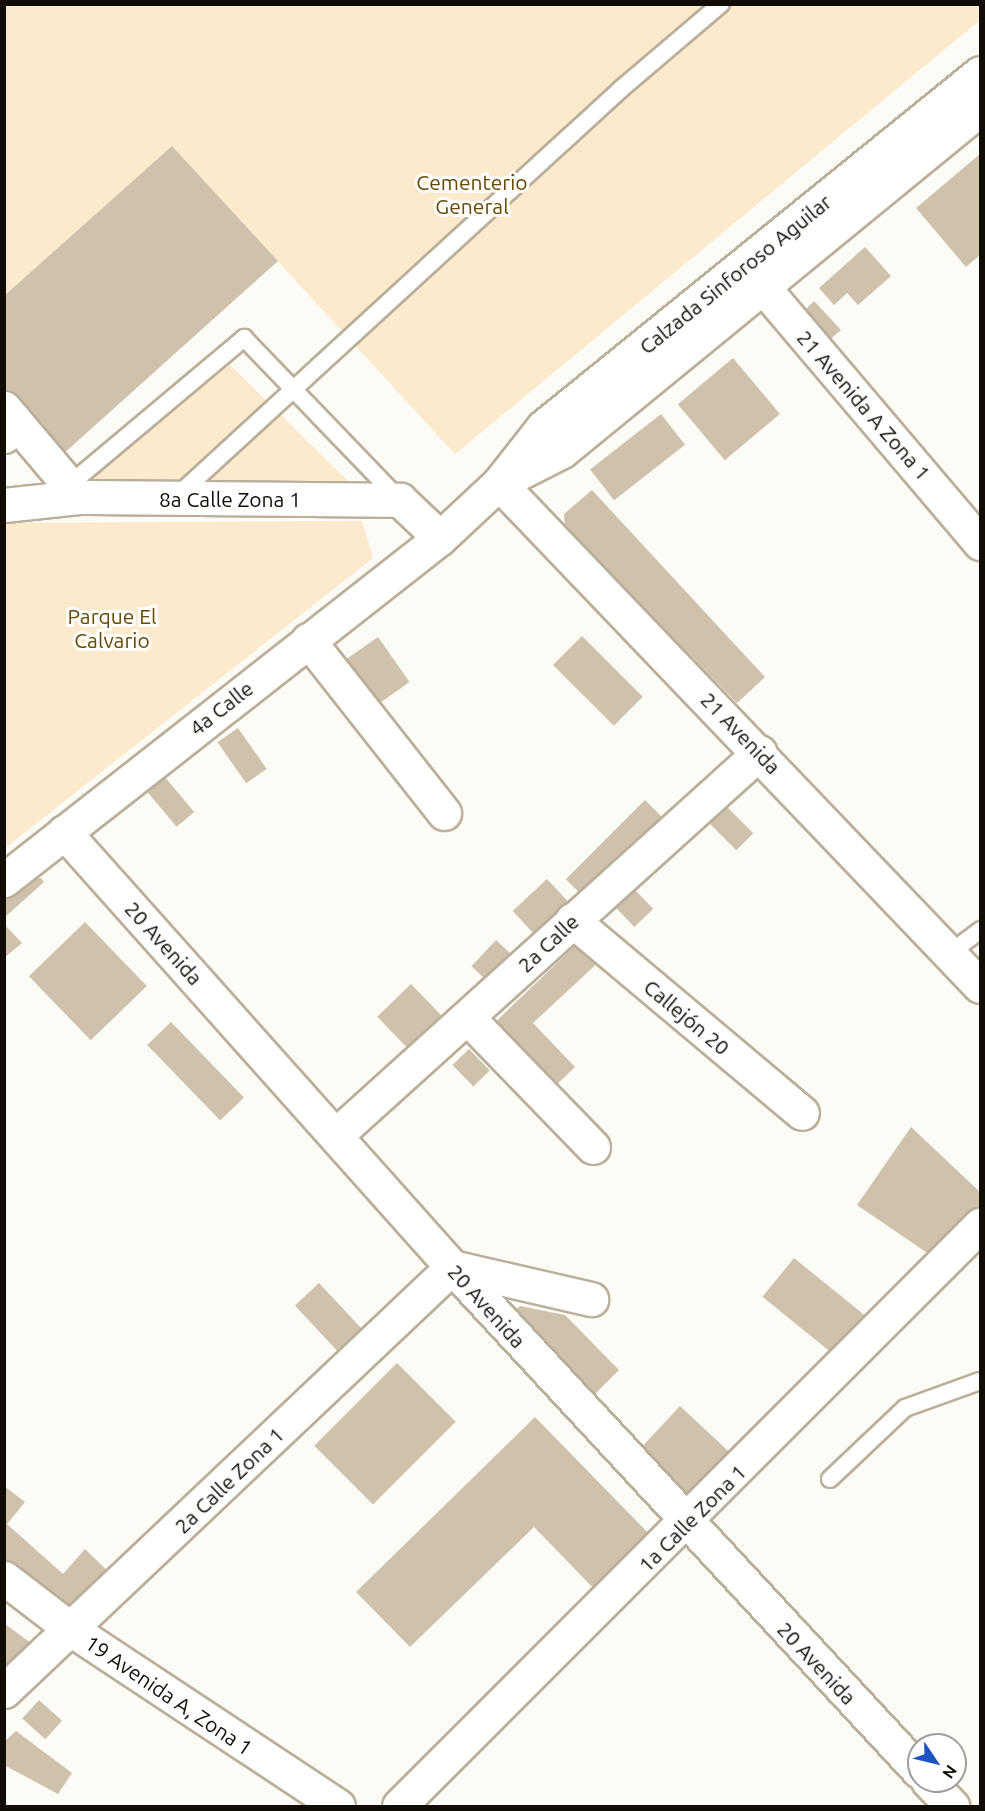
<!DOCTYPE html>
<meta charset="utf-8">
<style>
body{margin:0}
#map{position:relative;width:985px;height:1811px;overflow:hidden;background:#fdfbf6;font-family:Ubuntu,sans-serif}
div>[style]{position:absolute}
.green>*{inset:0;background:#fbeacb}
.building>*{inset:0;background:#cec2ac;transform-origin:0 0}
.roads{filter:drop-shadow(2px 0 #baaf9a) drop-shadow(-2px 0 #baaf9a) drop-shadow(0 2px #baaf9a) drop-shadow(0 -2px #baaf9a)}
.lane>*{height:16px;margin:-8px;padding:0 8px;transform-origin:8px;border-radius:8px;background:#fff}
.street>*{height:33px;margin:-16.5px;padding:0 16.5px;transform-origin:16.5px;border-radius:16.5px;background:#fff}
.secondary>*{height:33px;margin:-16.5px;padding:0 16.5px;transform-origin:16.5px;border-radius:16.5px;background:#fff}
span{translate:-50% -50%;white-space:nowrap;text-align:center;line-height:1.15;-webkit-text-stroke:6px #fff;paint-order:stroke}
.park-label{font-size:21px;color:#664902}
.street-label{font-size:21px;color:#110d06}
.frame{position:absolute;inset:0;border:6px solid #110d06;pointer-events:none}
.north{position:absolute;left:907px;top:1733px;width:60px;height:60px;box-sizing:border-box;background:#fff;border:2px solid #a09e9b;border-radius:50%;rotate:125deg;font-size:16px;font-weight:700;line-height:24px;text-align:center;color:#110d06}
.north::after{content:'';display:block;margin:auto;width:21px;height:27px;background:#1e54c1;clip-path:polygon(50% 0,100% 100%,50% 72%,0 100%)}
</style>
<div id="map">
<div class="green">
<i style="clip-path:polygon(5px 5px,980px 5px,980px 20px,455px 454px,172px 146px,5px 296px)"></i>
<i style="clip-path:polygon(230px 365px,367px 500px,77px 483px)"></i>
<i style="clip-path:polygon(362px 521px,373px 558px,5px 848px,5px 523px)"></i>
</div>
<div class="building">
<i style="clip-path:polygon(172px 146px,278px 261px,62px 455px,4px 391px,4px 296px)"></i>
<i style="clip-path:polygon(980px 154px,980px 255px,966px 267px,916px 208px)"></i>
<i style="clip-path:polygon(865px 247px,891px 276px,858px 305px,847px 293px,834px 305px,819px 288px)"></i>
<i style="clip-path:polygon(814px 301px,841px 330px,827px 342px,807px 320px,805px 310px)"></i>
<i style="left:733px;top:358px;width:73px;height:72px;rotate:50deg"></i>
<i style="left:661px;top:414px;width:39px;height:90px;rotate:52deg"></i>
<i style="clip-path:polygon(592px 490px,765px 677px,737px 703px,565px 527px,564px 514px)"></i>
<i style="left:582px;top:636px;width:86px;height:41px;rotate:45deg"></i>
<i style="left:378px;top:637px;width:55px;height:49px;rotate:55deg"></i>
<i style="left:238px;top:728px;width:50px;height:25px;rotate:55deg"></i>
<i style="left:164px;top:776px;width:47px;height:23px;rotate:50deg"></i>
<i style="left:645px;top:800px;width:27px;height:112px;rotate:45deg"></i>
<i style="left:725px;top:805px;width:40px;height:24px;rotate:45deg"></i>
<i style="clip-path:polygon(41px 878px,44px 882px,4px 918px,4px 901px,28px 880px)"></i>
<i style="left:547px;top:879px;width:37px;height:47px;rotate:47deg"></i>
<i style="left:633px;top:888px;width:29px;height:26px;rotate:46deg"></i>
<i style="left:85px;top:922px;width:89px;height:78px;rotate:46deg"></i>
<i style="clip-path:polygon(4px 924px,22px 943px,4px 958px)"></i>
<i style="left:496px;top:940px;width:23px;height:36px;rotate:43deg"></i>
<i style="clip-path:polygon(580px 941px,603px 958px,533px 1023px,575px 1067px,549px 1092px,489px 1028px)"></i>
<i style="left:411px;top:984px;width:54px;height:47px;rotate:46deg"></i>
<i style="left:171px;top:1022px;width:105px;height:33px;rotate:46deg"></i>
<i style="left:469px;top:1049px;width:30px;height:23px;rotate:46deg"></i>
<i style="clip-path:polygon(911px 1127px,980px 1192px,980px 1213px,942px 1263px,857px 1205px)"></i>
<i style="left:794px;top:1258px;width:93px;height:50px;rotate:39deg"></i>
<i style="left:319px;top:1283px;width:76px;height:33px;rotate:47deg"></i>
<i style="clip-path:polygon(520px 1306px,565px 1315px,619px 1370px,586px 1403px,505px 1321px)"></i>
<i style="left:397px;top:1363px;width:83px;height:117px;rotate:45deg"></i>
<i style="left:680px;top:1406px;width:78px;height:72px;rotate:43deg"></i>
<i style="clip-path:polygon(535px 1417px,657px 1542px,601px 1596px,534px 1527px,410px 1647px,356px 1592px)"></i>
<i style="clip-path:polygon(4px 1486px,25px 1502px,7px 1524px,63px 1574px,85px 1549px,118px 1581px,78px 1622px,4px 1569px)"></i>
<i style="clip-path:polygon(5px 1624px,35px 1646px,4px 1684px,4px 1625px)"></i>
<i style="left:39px;top:1700px;width:31px;height:25px;rotate:42deg"></i>
<i style="clip-path:polygon(16px 1731px,72px 1773px,58px 1794px,4px 1765px,4px 1742px)"></i>
</div>
<div class="roads">
<div class="lane">
<i style="left:69px;top:485px;width:229px;rotate:-40deg"></i>
<i style="left:244px;top:338px;width:223px;rotate:46.1deg"></i>
<i style="left:176px;top:497px;width:604px;rotate:-42.52deg"></i>
<i style="left:621px;top:89px;width:131px;rotate:-40.4deg"></i>
<i style="left:950px;top:953px;width:38px;rotate:-37deg"></i>
<i style="left:830px;top:1479px;width:103px;rotate:-43.4deg"></i>
<i style="left:905px;top:1408px;width:80px;rotate:-19.8deg"></i>
</div>
<div class="street">
<i style="left:746px;top:267px;width:362px;rotate:49.7deg"></i>
<i style="left:4px;top:408px;width:116px;rotate:49.9deg"></i>
<i style="left:499px;top:483px;width:696px;rotate:46.28deg"></i>
<i style="left:308px;top:640px;width:220px;rotate:51.8deg"></i>
<i style="left:572px;top:920px;width:300px;rotate:40deg"></i>
<i style="left:467px;top:1017px;width:181px;rotate:45.9deg"></i>
<i style="left:336px;top:1135px;width:571px;rotate:-42.09deg"></i>
<i style="left:4px;top:1578px;width:86px;rotate:37.4deg"></i>
<i style="left:72px;top:1630px;width:319px;rotate:33.5deg"></i>
<i style="left:4px;top:1691px;width:617px;rotate:-43.42deg"></i>
<i style="left:452px;top:1267px;width:143px;rotate:13deg"></i>
<i style="left:399px;top:1806px;width:822px;rotate:-45deg"></i>
</div>
<div class="secondary">
<i style="left:4px;top:436px;width:20px;rotate:-63deg"></i>
<i style="left:509px;top:478px;width:59px;rotate:-27deg"></i>
<i style="left:562px;top:451px;width:540px;rotate:-39.29deg"></i>
<i style="left:4px;top:505px;width:75px;rotate:-6.1deg"></i>
<i style="left:79px;top:497px;width:321px;rotate:0.5deg"></i>
<i style="left:400px;top:500px;width:55px;rotate:43.5deg"></i>
<i style="left:64px;top:832px;width:583px;rotate:48.27deg"></i>
<i style="left:452px;top:1267px;width:687px;rotate:47.18deg"></i>
<i style="left:4px;top:880px;width:554px;rotate:-38.11deg"></i>
<i style="left:440px;top:538px;width:81px;rotate:-43deg"></i>
<i style="left:499px;top:483px;width:71px;rotate:-51.8deg"></i>
<i style="left:543px;top:427px;width:562px;rotate:-39.01deg"></i>
<i style="left:928px;top:1781px;width:35px;rotate:46deg"></i>
</div>
</div>
<div class="park-label">
<span style="left:472px;top:194px">Cementerio<br>General</span>
<span style="left:112px;top:628px">Parque El<br>Calvario</span>
</div>
<div class="street-label">
<span style="left:735px;top:274px;rotate:-39deg">Calzada Sinforoso Aguilar</span>
<span style="left:864px;top:405px;rotate:49deg">21 Avenida A Zona 1</span>
<span style="left:230px;top:499px">8a Calle Zona 1</span>
<span style="left:221px;top:708px;rotate:-38deg">4a Calle</span>
<span style="left:741px;top:733px;rotate:46deg">21 Avenida</span>
<span style="left:164px;top:943px;rotate:48deg">20 Avenida</span>
<span style="left:548px;top:943px;rotate:-43deg">2a Calle</span>
<span style="left:687px;top:1017px;rotate:40deg">Callejón 20</span>
<span style="left:487px;top:1306px;rotate:48deg">20 Avenida</span>
<span style="left:229px;top:1480px;rotate:-44deg">2a Calle Zona 1</span>
<span style="left:692px;top:1518px;rotate:-45deg">1a Calle Zona 1</span>
<span style="left:817px;top:1663px;rotate:47deg">20 Avenida</span>
<span style="left:169px;top:1695px;rotate:34deg">19 Avenida A, Zona 1</span>
</div>
<div class="frame"></div>
<div class="north">N</div>
</div>
